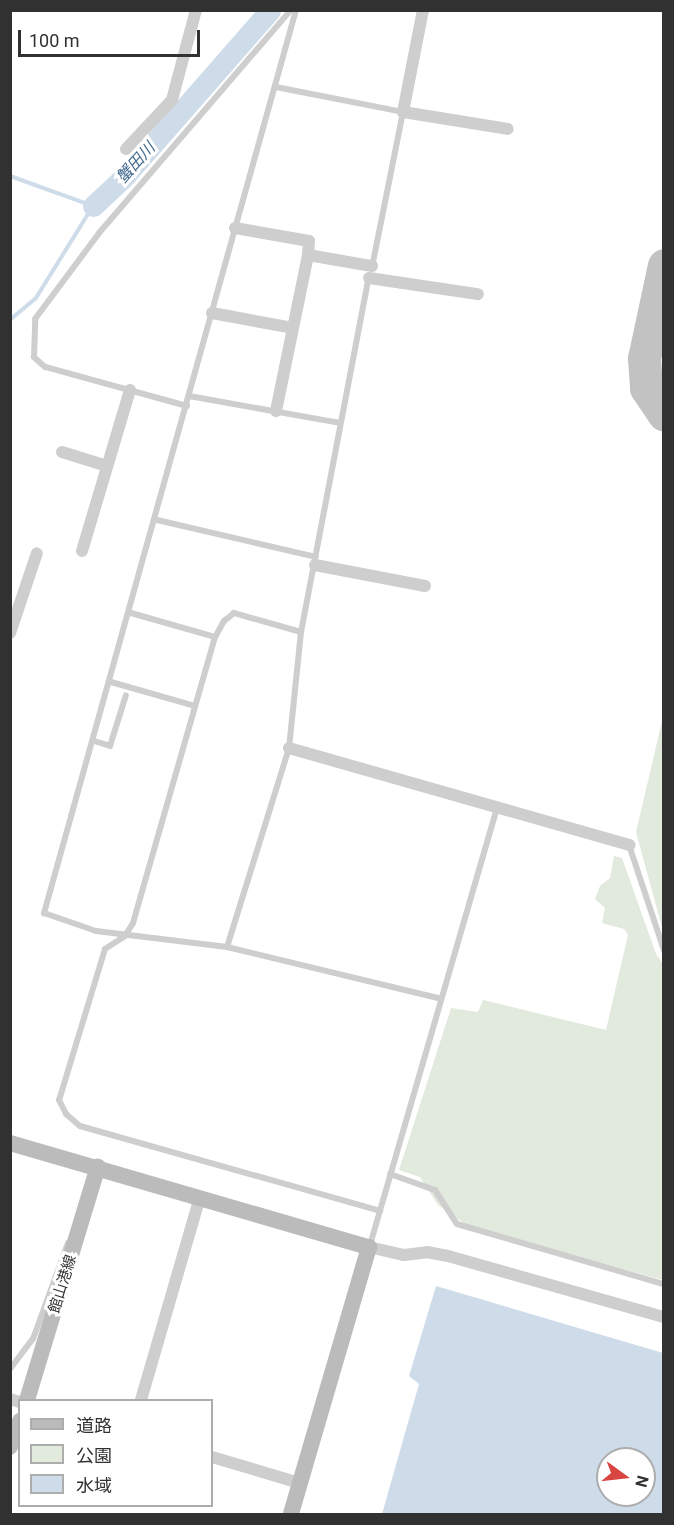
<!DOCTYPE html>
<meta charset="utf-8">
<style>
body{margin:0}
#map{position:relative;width:674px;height:1525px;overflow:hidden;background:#fff;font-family:Roboto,"Noto Sans JP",sans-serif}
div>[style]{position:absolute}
.green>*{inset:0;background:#e2e9dd}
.water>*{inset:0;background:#cedcea}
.stream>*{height:4px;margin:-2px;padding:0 2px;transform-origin:2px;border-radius:2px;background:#cedcea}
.river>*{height:21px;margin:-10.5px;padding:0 10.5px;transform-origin:10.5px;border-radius:10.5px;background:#cedcea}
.taxiway>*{height:33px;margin:-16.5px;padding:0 16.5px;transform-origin:16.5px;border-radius:16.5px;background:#c2c2c2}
.lane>*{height:6px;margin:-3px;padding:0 3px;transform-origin:3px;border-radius:3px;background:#cecece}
.street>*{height:12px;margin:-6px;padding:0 6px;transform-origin:6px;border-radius:6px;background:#cecece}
.secondary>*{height:16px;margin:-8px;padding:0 8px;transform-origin:8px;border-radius:8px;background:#bbb}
span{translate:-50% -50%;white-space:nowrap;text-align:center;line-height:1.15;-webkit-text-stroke:6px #fff;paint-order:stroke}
.street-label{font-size:15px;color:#313131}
.water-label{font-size:16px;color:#43698e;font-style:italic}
.frame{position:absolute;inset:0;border:12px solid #313131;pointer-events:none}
.legend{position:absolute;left:18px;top:1399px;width:195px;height:108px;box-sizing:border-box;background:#fff;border:2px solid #adadad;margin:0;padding:8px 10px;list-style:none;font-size:18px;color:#313131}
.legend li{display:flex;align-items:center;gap:12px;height:30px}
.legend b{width:30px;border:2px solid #adadad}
.north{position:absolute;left:596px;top:1447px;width:60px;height:60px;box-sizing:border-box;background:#fff;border:2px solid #adadad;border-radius:50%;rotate:105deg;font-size:16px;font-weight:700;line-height:24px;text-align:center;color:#313131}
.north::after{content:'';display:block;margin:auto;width:21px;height:27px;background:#d94541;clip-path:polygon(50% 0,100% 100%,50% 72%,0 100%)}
.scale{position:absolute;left:18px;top:30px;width:182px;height:27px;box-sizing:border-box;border:3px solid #313131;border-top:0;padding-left:8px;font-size:18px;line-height:21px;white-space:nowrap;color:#313131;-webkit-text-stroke:4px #fff;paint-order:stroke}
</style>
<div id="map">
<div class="green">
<i style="clip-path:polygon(663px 717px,663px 931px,636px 832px)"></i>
<i style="clip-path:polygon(614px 856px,622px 858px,656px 954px,663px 964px,663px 1280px,468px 1226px,438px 1205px,420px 1177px,399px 1170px,451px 1008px,478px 1012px,483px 1000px,606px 1030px,628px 935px,624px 929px,602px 923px,605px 908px,595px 899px,600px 886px,610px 878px)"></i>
</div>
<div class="water">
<i style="clip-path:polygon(evenodd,436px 1286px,663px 1353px,663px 1514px,382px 1514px,419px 1384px,409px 1376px,436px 1286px,608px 1459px,644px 1459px,644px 1495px,608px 1495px,608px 1459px)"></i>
</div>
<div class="stream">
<i style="left:10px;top:176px;width:88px;rotate:19.9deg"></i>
<i style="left:93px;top:206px;width:108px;rotate:121.8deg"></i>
<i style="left:36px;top:298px;width:34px;rotate:140deg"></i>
</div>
<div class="river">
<i style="left:93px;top:206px;width:42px;rotate:-43.1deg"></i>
<i style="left:124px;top:177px;width:222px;rotate:-48.8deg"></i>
</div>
<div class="taxiway">
<i style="left:664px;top:265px;width:95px;rotate:102.1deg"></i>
<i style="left:644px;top:358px;width:30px;rotate:86deg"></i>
<i style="left:646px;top:388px;width:32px;rotate:56deg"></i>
</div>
<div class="lane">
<i style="left:296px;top:10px;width:938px;rotate:105.59deg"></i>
<i style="left:44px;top:913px;width:55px;rotate:19.1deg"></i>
<i style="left:96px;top:931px;width:132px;rotate:7deg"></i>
<i style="left:227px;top:947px;width:217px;rotate:13.6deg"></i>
<i style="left:276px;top:87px;width:129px;rotate:11.1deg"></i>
<i style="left:403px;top:112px;width:158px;rotate:101.3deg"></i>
<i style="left:189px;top:396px;width:153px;rotate:10.1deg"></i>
<i style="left:187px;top:406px;width:147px;rotate:-164.6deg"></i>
<i style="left:45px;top:367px;width:15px;rotate:-138deg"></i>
<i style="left:34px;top:357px;width:38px;rotate:-88deg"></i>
<i style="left:35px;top:319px;width:107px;rotate:-53.3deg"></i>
<i style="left:99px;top:233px;width:294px;rotate:-49.3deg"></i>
<i style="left:157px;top:520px;width:163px;rotate:13.1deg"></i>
<i style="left:131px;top:613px;width:87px;rotate:15.9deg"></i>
<i style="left:301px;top:632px;width:70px;rotate:-164.2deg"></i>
<i style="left:234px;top:613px;width:13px;rotate:141deg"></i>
<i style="left:224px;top:621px;width:18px;rotate:119deg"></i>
<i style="left:215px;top:637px;width:298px;rotate:106deg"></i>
<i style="left:133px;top:923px;width:15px;rotate:122deg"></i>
<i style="left:125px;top:936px;width:24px;rotate:147deg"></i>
<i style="left:105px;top:949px;width:158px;rotate:106.9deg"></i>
<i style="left:59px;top:1100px;width:16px;rotate:63deg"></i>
<i style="left:66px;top:1114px;width:18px;rotate:41deg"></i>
<i style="left:80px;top:1126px;width:312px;rotate:15.8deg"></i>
<i style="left:111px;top:682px;width:87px;rotate:15.9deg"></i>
<i style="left:94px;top:741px;width:17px;rotate:17deg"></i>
<i style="left:110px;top:746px;width:53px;rotate:-72.6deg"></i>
<i style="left:629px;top:845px;width:111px;rotate:71.6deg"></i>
<i style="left:227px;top:947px;width:208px;rotate:-72.7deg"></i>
<i style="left:289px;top:748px;width:117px;rotate:-84.1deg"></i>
<i style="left:301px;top:632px;width:361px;rotate:-79.2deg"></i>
<i style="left:390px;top:1174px;width:48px;rotate:19.6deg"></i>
<i style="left:435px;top:1190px;width:40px;rotate:57.1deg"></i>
<i style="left:457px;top:1224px;width:216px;rotate:16.2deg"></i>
<i style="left:370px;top:1245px;width:456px;rotate:-73.8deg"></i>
<i style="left:10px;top:1369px;width:38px;rotate:-53deg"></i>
<i style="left:33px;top:1339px;width:102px;rotate:-70deg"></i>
</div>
<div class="street">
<i style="left:423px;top:10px;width:104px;rotate:101.1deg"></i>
<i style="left:403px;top:112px;width:106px;rotate:9.2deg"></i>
<i style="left:126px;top:149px;width:67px;rotate:-46.8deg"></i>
<i style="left:172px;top:100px;width:93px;rotate:-75.1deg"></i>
<i style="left:235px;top:228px;width:75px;rotate:10deg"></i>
<i style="left:309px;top:241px;width:14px;rotate:94deg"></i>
<i style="left:369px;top:278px;width:110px;rotate:8.4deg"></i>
<i style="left:212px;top:313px;width:82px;rotate:10.5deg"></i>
<i style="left:276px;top:411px;width:159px;rotate:-78.4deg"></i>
<i style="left:308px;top:255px;width:65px;rotate:9.8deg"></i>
<i style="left:62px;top:452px;width:47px;rotate:17.3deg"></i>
<i style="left:82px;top:551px;width:168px;rotate:-73.4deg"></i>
<i style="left:315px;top:565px;width:112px;rotate:10.8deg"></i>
<i style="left:10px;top:633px;width:84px;rotate:-71.4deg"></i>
<i style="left:289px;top:748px;width:354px;rotate:15.9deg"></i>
<i style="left:369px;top:1247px;width:36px;rotate:13deg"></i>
<i style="left:404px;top:1255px;width:23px;rotate:-7deg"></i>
<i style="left:427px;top:1252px;width:21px;rotate:11deg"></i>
<i style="left:448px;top:1256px;width:224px;rotate:15.8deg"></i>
<i style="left:10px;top:1399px;width:10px;rotate:17deg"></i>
<i style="left:141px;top:1400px;width:211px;rotate:-73.8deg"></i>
<i style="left:212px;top:1457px;width:92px;rotate:16.5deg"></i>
</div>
<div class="secondary">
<i style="left:10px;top:1143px;width:374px;rotate:16.2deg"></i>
<i style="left:369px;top:1247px;width:278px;rotate:106.3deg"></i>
<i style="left:27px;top:1400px;width:244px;rotate:-73.1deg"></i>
<i style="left:10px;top:1447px;width:28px;rotate:-69deg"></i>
</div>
<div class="street-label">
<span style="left:63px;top:1284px;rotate:-73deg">館山港線</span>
</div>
<div class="water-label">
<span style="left:136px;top:163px;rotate:-48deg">蟹田川</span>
</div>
<div class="frame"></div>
<ul class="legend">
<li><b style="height:8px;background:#bbb"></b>道路</li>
<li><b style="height:16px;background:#e2e9dd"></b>公園</li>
<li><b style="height:16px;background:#cedcea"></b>水域</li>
</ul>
<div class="north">N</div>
<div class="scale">100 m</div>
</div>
